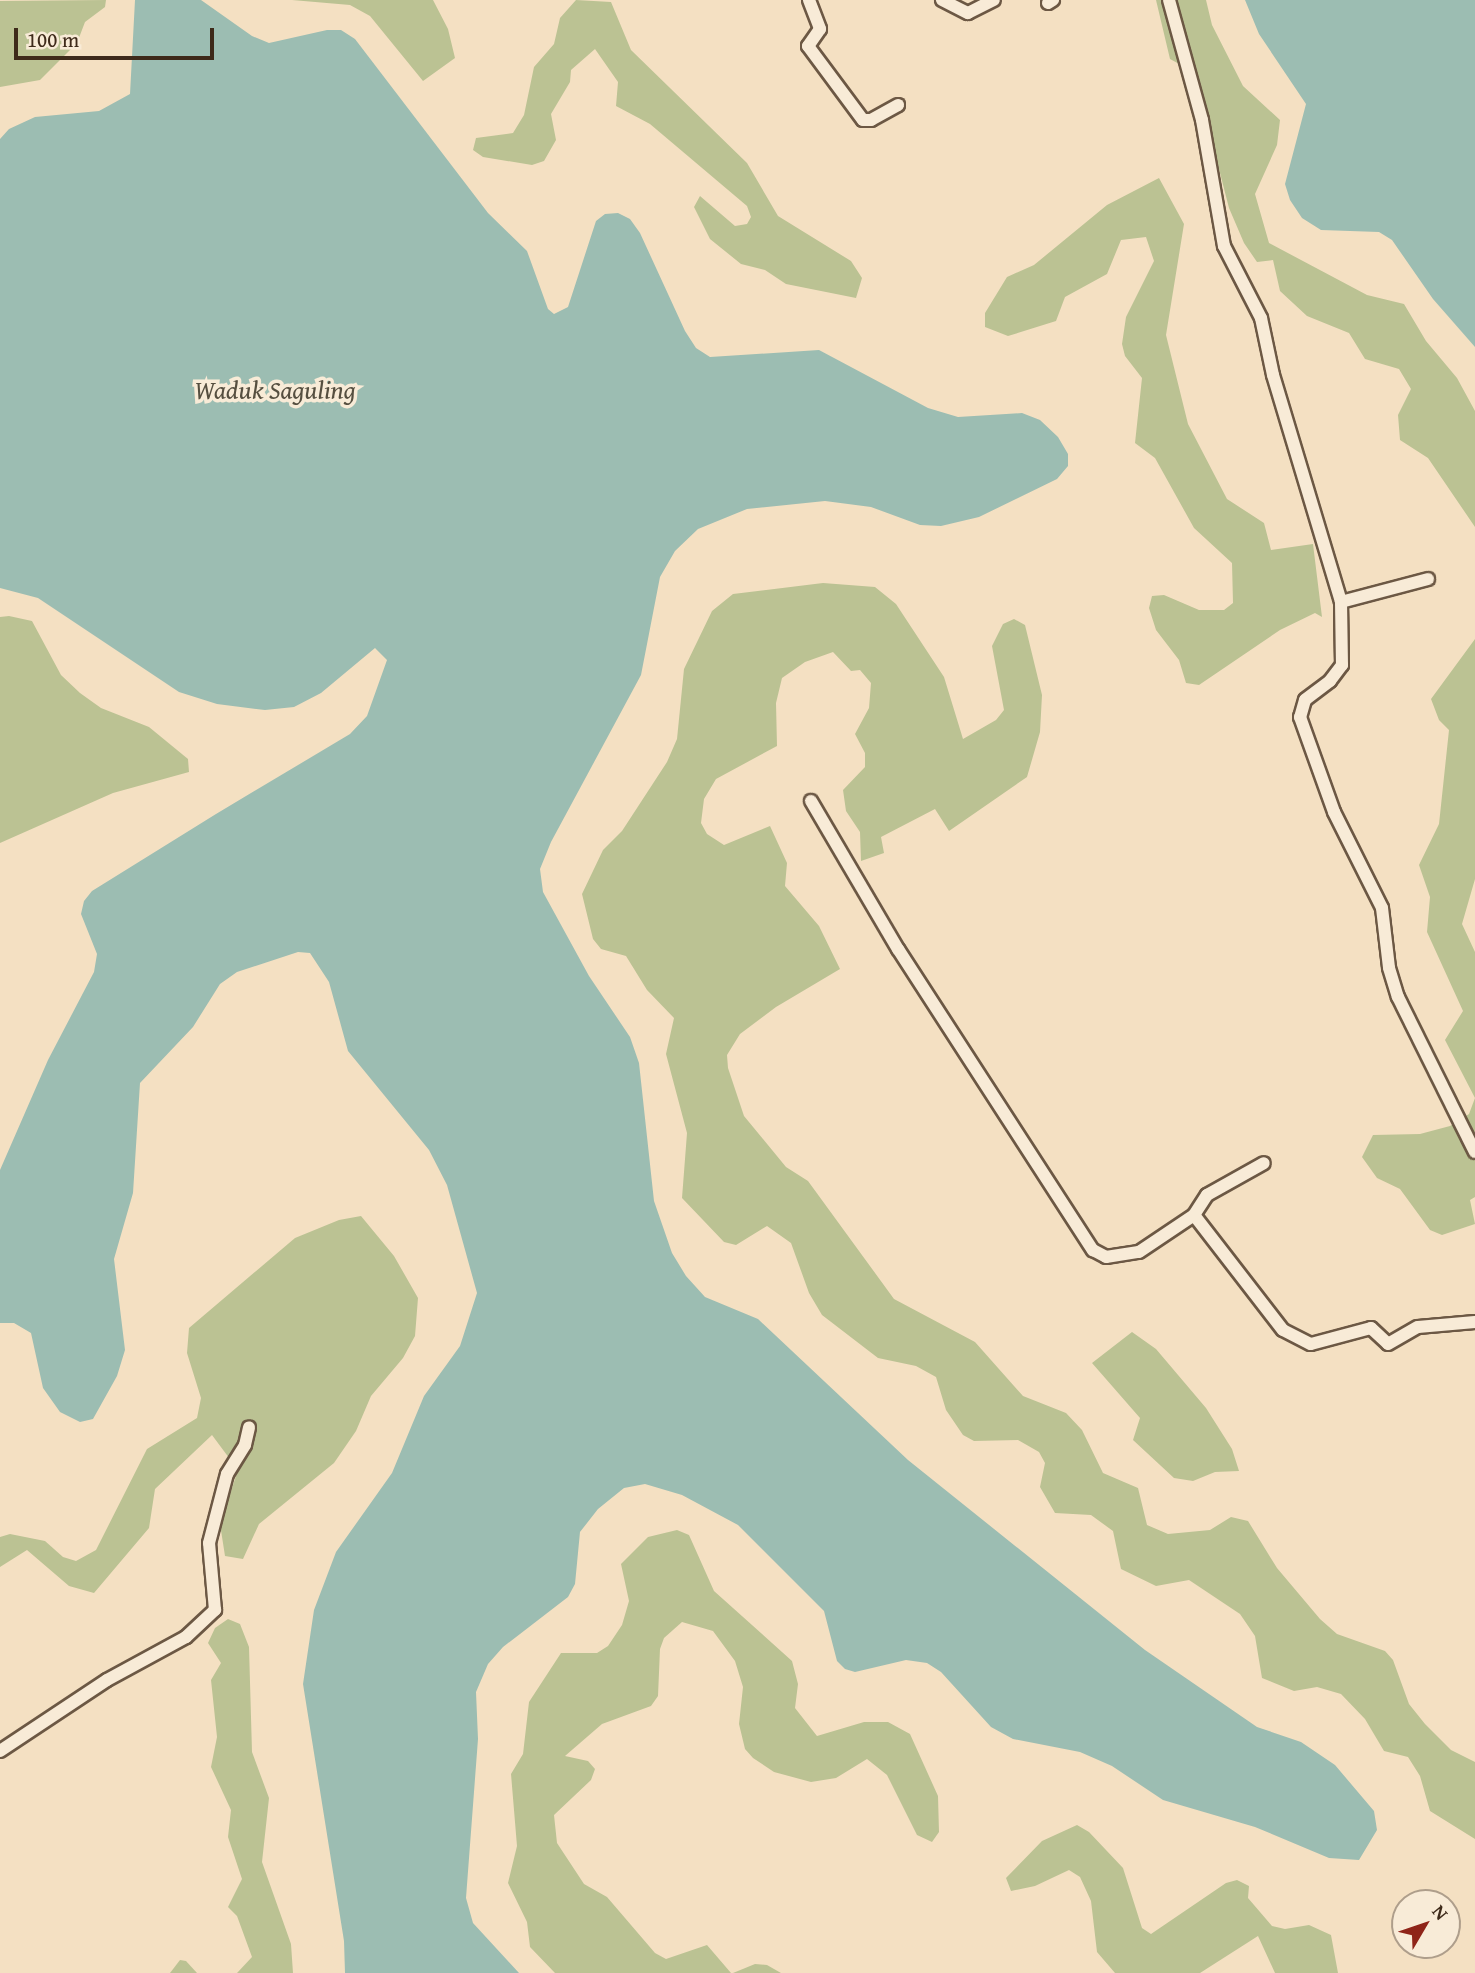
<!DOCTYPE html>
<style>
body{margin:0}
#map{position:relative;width:1475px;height:1973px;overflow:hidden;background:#f4e0c2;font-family:"Gentium Book Plus",serif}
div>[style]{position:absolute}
.green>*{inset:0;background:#bbc293}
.water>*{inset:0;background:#9cbdb2}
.roads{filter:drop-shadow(2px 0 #6c5844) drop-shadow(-2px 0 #6c5844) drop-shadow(0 2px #6c5844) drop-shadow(0 -2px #6c5844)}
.minor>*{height:12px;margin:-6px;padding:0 6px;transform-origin:6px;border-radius:6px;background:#f8ebd7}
span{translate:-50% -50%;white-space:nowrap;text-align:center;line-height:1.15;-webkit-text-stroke:7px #f8ebd7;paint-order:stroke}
.water-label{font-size:26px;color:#564f40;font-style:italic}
.north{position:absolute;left:1391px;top:1889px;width:70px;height:70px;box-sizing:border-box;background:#f8ebd7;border:2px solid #ae9e8b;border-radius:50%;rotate:51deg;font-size:19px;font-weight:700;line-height:28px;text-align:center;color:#3e2a1a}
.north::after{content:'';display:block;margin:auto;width:24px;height:32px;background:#8f2418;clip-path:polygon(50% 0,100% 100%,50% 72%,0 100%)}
.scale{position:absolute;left:14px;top:28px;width:200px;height:32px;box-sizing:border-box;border:4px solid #3e2a1a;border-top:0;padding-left:9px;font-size:21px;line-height:24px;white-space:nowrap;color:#3e2a1a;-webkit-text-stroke:5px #f8ebd7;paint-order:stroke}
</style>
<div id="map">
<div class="green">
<i style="clip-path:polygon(106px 0,105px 7px,85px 22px,77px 43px,40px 80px,0 87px,0 1px)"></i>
<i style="clip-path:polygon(292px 0,433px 0,448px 29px,455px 58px,423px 81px,370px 16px,350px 5px)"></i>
<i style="clip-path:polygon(576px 0,611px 2px,631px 50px,747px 163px,778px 216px,851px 261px,862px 278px,856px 298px,786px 284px,765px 270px,741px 264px,710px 239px,694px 207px,700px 196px,735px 226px,747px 224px,751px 217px,747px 206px,650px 124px,616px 106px,618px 82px,595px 49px,571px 70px,570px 82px,551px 114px,556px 140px,544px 161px,532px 165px,483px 157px,473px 150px,476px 138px,513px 133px,524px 115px,534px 67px,554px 44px,560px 18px)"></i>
<i style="clip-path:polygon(1156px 0,1206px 0,1212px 25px,1243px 86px,1280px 120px,1277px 145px,1255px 194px,1269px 243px,1367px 295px,1404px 304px,1426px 341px,1457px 378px,1475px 411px,1475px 527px,1428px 458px,1400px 440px,1398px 415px,1411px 389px,1399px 369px,1365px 359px,1349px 333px,1307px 316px,1280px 291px,1273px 260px,1257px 262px,1244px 243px,1229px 208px,1194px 72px,1170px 59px)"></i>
<i style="clip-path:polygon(1159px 178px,1184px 224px,1166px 335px,1188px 424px,1227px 499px,1264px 523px,1271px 550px,1313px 544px,1322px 617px,1315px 613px,1280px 630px,1199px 685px,1186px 683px,1179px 660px,1156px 630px,1149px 608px,1152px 596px,1164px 595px,1199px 610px,1224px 610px,1233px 603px,1232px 563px,1194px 528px,1155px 458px,1135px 443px,1142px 378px,1125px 356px,1122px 344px,1126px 317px,1154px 261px,1146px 237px,1121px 240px,1107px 274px,1065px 297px,1056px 321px,1008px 336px,985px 327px,985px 313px,1007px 277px,1034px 265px,1107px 205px)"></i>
<i style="clip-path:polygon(823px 583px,875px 587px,896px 604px,944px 677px,963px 739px,996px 720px,1004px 710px,992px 646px,1003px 624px,1014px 619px,1025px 625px,1042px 695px,1040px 732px,1027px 777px,949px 831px,935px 809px,881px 837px,884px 853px,861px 861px,860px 832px,846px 811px,843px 790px,865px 767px,865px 753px,855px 734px,869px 708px,871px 683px,860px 670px,851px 671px,833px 652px,805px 662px,782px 678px,776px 703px,777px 746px,716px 779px,704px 799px,701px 823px,707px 834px,724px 845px,770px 826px,787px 863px,785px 886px,819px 926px,840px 969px,776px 1007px,740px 1034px,727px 1055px,728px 1068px,744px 1116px,786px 1167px,808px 1181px,894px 1299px,975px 1342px,1023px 1396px,1066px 1413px,1082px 1430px,1103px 1473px,1138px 1488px,1147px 1525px,1168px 1534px,1210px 1530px,1231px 1517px,1248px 1521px,1277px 1568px,1320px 1619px,1337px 1634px,1385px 1651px,1393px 1660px,1409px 1704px,1425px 1724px,1451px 1750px,1475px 1762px,1475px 1839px,1430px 1811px,1420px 1776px,1408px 1757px,1384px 1751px,1365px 1719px,1341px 1694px,1317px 1687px,1294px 1691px,1262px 1678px,1255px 1636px,1240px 1614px,1189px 1580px,1156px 1586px,1121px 1569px,1113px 1531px,1091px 1515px,1055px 1513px,1040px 1487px,1045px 1463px,1039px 1452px,1018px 1440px,974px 1441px,963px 1435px,946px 1410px,936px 1377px,916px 1366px,878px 1358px,822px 1315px,809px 1293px,791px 1243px,767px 1226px,736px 1245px,724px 1242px,682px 1198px,687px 1133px,666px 1054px,674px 1018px,647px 990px,626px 956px,601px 949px,593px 939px,582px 894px,603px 850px,622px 831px,667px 762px,677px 739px,684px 669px,712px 611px,733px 594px)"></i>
<i style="clip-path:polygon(9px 616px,32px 621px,61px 675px,80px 693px,101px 708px,149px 727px,188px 759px,189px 772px,113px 793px,0 843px,0 617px)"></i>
<i style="clip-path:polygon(1475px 639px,1475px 879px,1462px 924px,1475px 952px,1475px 1197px,1470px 1200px,1475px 1224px,1442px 1235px,1430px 1230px,1400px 1189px,1377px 1178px,1362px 1157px,1373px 1135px,1420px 1134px,1450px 1126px,1469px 1114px,1475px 1098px,1445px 1040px,1463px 1011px,1427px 932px,1430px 897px,1419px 865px,1439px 824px,1449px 730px,1439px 720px,1431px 699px)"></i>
<i style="clip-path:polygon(361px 1216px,394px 1256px,418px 1298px,415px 1336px,403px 1358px,371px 1396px,356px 1431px,334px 1463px,259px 1524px,243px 1559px,225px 1556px,220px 1524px,238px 1470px,212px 1435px,155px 1489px,149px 1528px,94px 1593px,69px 1586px,27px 1550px,0 1567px,0 1537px,10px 1534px,45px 1541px,63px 1557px,76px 1561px,96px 1550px,147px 1449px,197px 1418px,201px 1398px,187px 1353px,189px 1328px,295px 1238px,339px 1220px)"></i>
<i style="clip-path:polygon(1132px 1332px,1156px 1349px,1206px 1408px,1232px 1449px,1239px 1471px,1215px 1472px,1193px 1481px,1174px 1478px,1133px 1440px,1140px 1418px,1092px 1363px)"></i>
<i style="clip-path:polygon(677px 1530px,689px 1535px,714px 1591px,792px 1661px,798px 1684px,795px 1708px,817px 1736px,864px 1722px,888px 1722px,910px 1734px,938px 1796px,939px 1832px,932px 1842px,917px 1835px,887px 1775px,867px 1759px,836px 1778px,811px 1782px,774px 1772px,753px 1758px,745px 1749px,739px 1724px,743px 1687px,735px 1661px,713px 1631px,682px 1622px,664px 1638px,660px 1649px,658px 1696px,651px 1706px,602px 1724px,565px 1756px,588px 1761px,595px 1769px,591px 1780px,554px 1815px,557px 1843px,584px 1884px,607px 1897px,655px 1953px,666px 1959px,707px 1945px,731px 1973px,555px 1973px,530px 1947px,527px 1922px,508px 1883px,517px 1846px,511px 1774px,523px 1754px,529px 1702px,561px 1653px,597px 1653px,608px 1646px,622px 1625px,629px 1601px,621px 1564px,648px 1537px)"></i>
<i style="clip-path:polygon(228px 1619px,240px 1624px,249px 1647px,252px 1752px,269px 1798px,262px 1862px,291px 1944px,293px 1973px,237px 1973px,252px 1957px,237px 1916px,228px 1907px,242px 1879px,228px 1837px,231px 1810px,211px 1767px,217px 1737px,211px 1680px,221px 1663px,208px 1643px,215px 1628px)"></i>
<i style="clip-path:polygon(1077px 1825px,1089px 1832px,1123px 1868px,1142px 1928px,1151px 1934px,1226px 1883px,1237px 1880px,1249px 1886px,1248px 1898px,1272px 1926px,1285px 1929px,1309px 1925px,1331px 1935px,1338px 1973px,1275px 1973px,1258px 1936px,1200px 1973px,1115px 1973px,1097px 1952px,1091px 1901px,1080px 1877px,1069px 1870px,1035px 1886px,1011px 1891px,1006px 1878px,1042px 1841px)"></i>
<i style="clip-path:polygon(180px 1960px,186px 1961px,197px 1973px,170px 1973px)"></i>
<i style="clip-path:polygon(755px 1964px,767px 1965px,781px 1973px,733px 1973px)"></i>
</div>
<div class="water">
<i style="clip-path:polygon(135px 0,201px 0,252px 36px,269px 43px,327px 30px,341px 30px,355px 39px,488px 213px,527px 251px,548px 309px,554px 314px,568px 307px,596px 221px,605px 214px,618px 213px,630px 219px,640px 233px,685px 331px,696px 348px,710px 357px,819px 350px,928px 408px,958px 417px,1022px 413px,1040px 420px,1058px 437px,1068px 454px,1068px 466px,1057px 479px,979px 517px,941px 526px,920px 525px,871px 507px,825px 501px,747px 509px,698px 529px,675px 551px,660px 577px,641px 675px,551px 842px,540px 869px,543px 892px,589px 976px,630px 1037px,639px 1063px,654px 1201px,672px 1253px,686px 1276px,705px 1297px,758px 1319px,908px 1460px,1145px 1650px,1257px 1727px,1301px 1742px,1335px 1765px,1374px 1811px,1377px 1830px,1359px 1860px,1329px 1858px,1255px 1827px,1163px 1800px,1112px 1766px,1080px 1752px,1013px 1739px,991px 1727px,941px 1672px,927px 1663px,906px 1660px,855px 1672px,845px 1669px,837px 1661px,824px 1611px,738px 1525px,682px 1495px,645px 1484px,624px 1488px,598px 1509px,580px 1532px,575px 1584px,568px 1597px,503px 1647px,488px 1664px,476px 1692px,478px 1739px,466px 1898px,473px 1923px,519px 1973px,345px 1973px,344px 1941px,303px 1684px,314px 1610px,336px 1552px,392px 1473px,424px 1396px,460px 1346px,477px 1293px,447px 1185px,429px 1150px,348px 1051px,329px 982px,310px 953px,298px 952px,237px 972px,220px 984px,193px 1027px,140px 1083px,133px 1193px,114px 1259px,125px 1350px,117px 1376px,93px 1419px,80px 1422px,60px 1412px,43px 1388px,31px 1333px,14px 1323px,0 1323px,0 1170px,48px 1060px,94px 972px,97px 954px,81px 914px,84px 901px,92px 891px,216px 814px,350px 734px,367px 716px,387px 660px,375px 648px,321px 693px,294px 707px,265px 710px,217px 704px,179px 692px,38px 598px,0 588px,0 139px,9px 129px,35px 117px,99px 111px,130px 94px)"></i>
<i style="clip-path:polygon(1245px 0,1475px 0,1475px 347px,1433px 299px,1392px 240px,1379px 232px,1321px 230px,1302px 218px,1290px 200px,1285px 184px,1306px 104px,1259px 34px)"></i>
</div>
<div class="roads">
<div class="minor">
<i style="left:809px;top:0;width:31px;rotate:69deg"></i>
<i style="left:820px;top:29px;width:21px;rotate:125deg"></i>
<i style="left:808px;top:46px;width:92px;rotate:53.4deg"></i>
<i style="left:863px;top:120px;width:8px"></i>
<i style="left:871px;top:120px;width:31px;rotate:-29deg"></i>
<i style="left:942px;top:0;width:29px;rotate:27deg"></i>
<i style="left:968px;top:13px;width:29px;rotate:-27deg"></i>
<i style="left:1169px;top:0;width:124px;rotate:74.6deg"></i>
<i style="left:1202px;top:120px;width:128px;rotate:80.1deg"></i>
<i style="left:1224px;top:246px;width:81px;rotate:62.8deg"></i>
<i style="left:1261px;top:318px;width:58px;rotate:78.1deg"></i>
<i style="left:1273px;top:375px;width:237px;rotate:73.3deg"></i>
<i style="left:1341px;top:602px;width:63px;rotate:89.1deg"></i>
<i style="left:1342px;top:665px;width:20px;rotate:127deg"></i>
<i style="left:1330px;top:681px;width:31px;rotate:143deg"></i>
<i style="left:1305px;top:700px;width:18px;rotate:106deg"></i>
<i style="left:1300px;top:717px;width:101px;rotate:70.3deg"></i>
<i style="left:1334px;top:812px;width:107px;rotate:63.4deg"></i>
<i style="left:1382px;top:908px;width:60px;rotate:83.3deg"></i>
<i style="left:1389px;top:968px;width:30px;rotate:73deg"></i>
<i style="left:1398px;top:997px;width:173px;rotate:63.6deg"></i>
<i style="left:1048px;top:3px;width:6px;rotate:-31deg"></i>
<i style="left:1341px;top:602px;width:90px;rotate:-14.8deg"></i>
<i style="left:811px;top:801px;width:172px;rotate:59.6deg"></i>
<i style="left:898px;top:949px;width:359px;rotate:57.1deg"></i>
<i style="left:1093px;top:1250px;width:15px;rotate:28deg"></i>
<i style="left:1106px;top:1257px;width:33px;rotate:-9deg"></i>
<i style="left:1139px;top:1252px;width:66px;rotate:-33.9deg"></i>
<i style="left:1194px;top:1215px;width:145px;rotate:52.3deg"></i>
<i style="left:1283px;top:1330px;width:31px;rotate:27deg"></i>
<i style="left:1311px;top:1344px;width:62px;rotate:-14.9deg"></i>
<i style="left:1371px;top:1328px;width:23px;rotate:43deg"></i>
<i style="left:1388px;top:1344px;width:34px;rotate:-30deg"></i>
<i style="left:1418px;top:1327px;width:57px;rotate:-5deg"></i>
<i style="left:1194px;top:1215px;width:24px;rotate:-57deg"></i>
<i style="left:1207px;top:1195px;width:65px;rotate:-29.3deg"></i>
<i style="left:0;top:1751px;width:128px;rotate:-33.6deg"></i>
<i style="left:107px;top:1680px;width:90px;rotate:-28.6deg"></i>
<i style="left:186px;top:1637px;width:40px;rotate:-43deg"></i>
<i style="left:215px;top:1610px;width:67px;rotate:-95.1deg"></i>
<i style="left:209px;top:1543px;width:71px;rotate:-75.4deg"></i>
<i style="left:227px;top:1474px;width:34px;rotate:-58deg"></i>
<i style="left:245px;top:1445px;width:18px;rotate:-77deg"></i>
</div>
</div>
<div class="water-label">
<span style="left:275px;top:390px">Waduk Saguling</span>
</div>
<div class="north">N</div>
<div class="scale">100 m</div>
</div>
